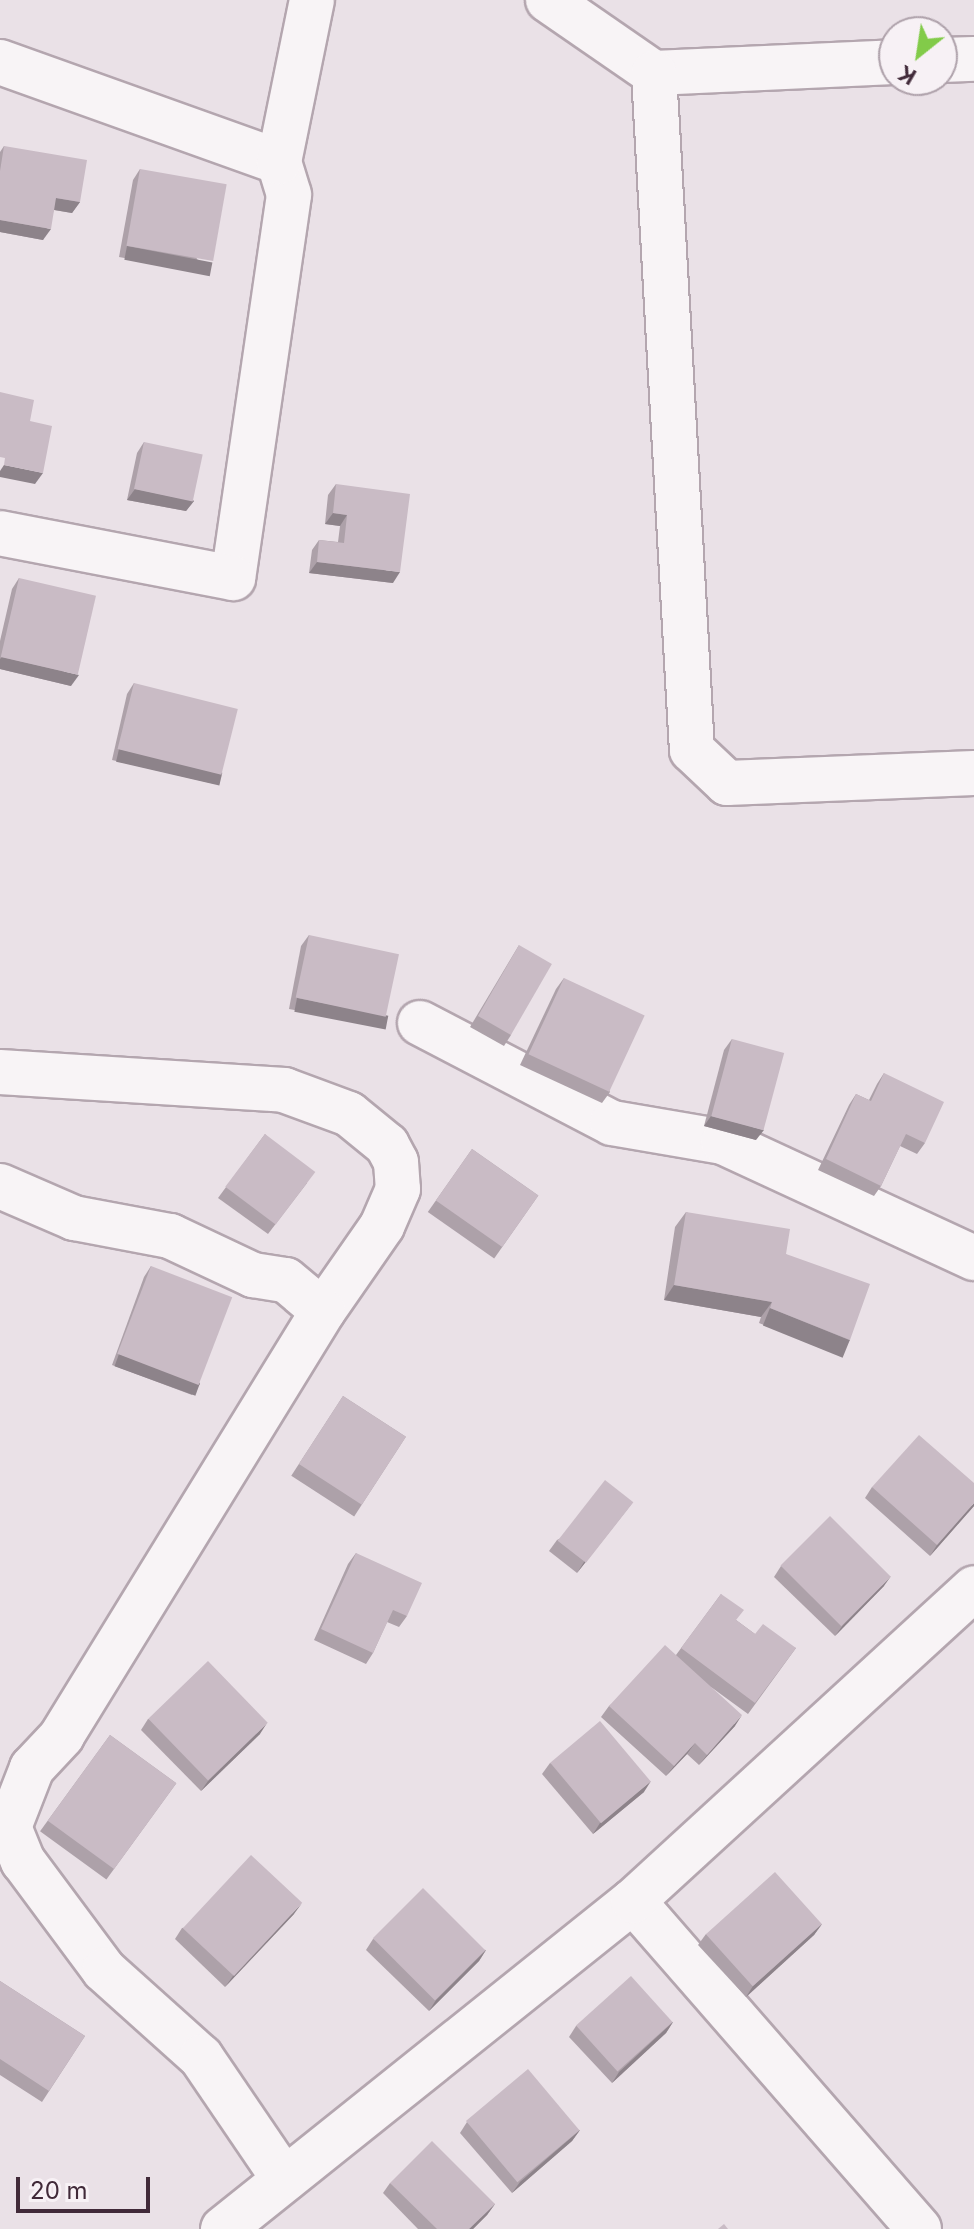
<!DOCTYPE html>
<style>
body{margin:0}
#map{position:relative;width:974px;height:2229px;overflow:hidden;background:#eae1e7;font-family:Inter,sans-serif}
div>[style]{position:absolute}
.roads{filter:drop-shadow(2px 0 #b4a6af) drop-shadow(-2px 0 #b4a6af) drop-shadow(0 2px #b4a6af) drop-shadow(0 -2px #b4a6af)}
.minor>*{height:44px;margin:-22px;padding:0 22px;transform-origin:22px;border-radius:22px;background:#f8f4f6}
.wall>*{inset:0;background:#ada1a9;transform-origin:0 0}
.shaded-wall>*{inset:0;background:#8d838a;transform-origin:0 0}
.building>*{inset:0;background:#c9bbc5;transform-origin:0 0}
span{translate:-50% -50%;white-space:nowrap;text-align:center;line-height:1.15;-webkit-text-stroke:8px #f7f1f5;paint-order:stroke}
.north{position:absolute;left:878px;top:16px;width:80px;height:80px;box-sizing:border-box;background:#f7f1f5;border:2px solid #aea1aa;border-radius:50%;rotate:210deg;font-size:22px;font-weight:700;line-height:32px;text-align:center;color:#412a39}
.north::after{content:'';display:block;margin:auto;width:28px;height:36px;background:#82cb49;clip-path:polygon(50% 0,100% 100%,50% 72%,0 100%)}
.scale{position:absolute;left:16px;top:2177px;width:134px;height:36px;box-sizing:border-box;border:4px solid #412a39;border-top:0;padding-left:10px;font-size:24px;line-height:28px;white-space:nowrap;color:#412a39;-webkit-text-stroke:6px #f7f1f5;paint-order:stroke}
</style>
<div id="map">
<div class="roads">
<div class="minor">
<i style="left:548px;top:0;width:129px;rotate:34.6deg"></i>
<i style="left:654px;top:73px;width:240px;rotate:-2.6deg"></i>
<i style="left:942px;top:60px;width:32px;rotate:-2deg"></i>
<i style="left:0;top:62px;width:296px;rotate:19.7deg"></i>
<i style="left:279px;top:162px;width:34px;rotate:73deg"></i>
<i style="left:289px;top:195px;width:387px;rotate:98.3deg"></i>
<i style="left:233px;top:578px;width:237px;rotate:-169.1deg"></i>
<i style="left:654px;top:73px;width:678px;rotate:86.79deg"></i>
<i style="left:692px;top:750px;width:48px;rotate:43.3deg"></i>
<i style="left:727px;top:783px;width:247px;rotate:-2.3deg"></i>
<i style="left:279px;top:162px;width:165px;rotate:-78.5deg"></i>
<i style="left:420px;top:1023px;width:216px;rotate:27.5deg"></i>
<i style="left:612px;top:1123px;width:113px;rotate:9.7deg"></i>
<i style="left:723px;top:1142px;width:277px;rotate:24.8deg"></i>
<i style="left:0;top:1072px;width:285px;rotate:3.6deg"></i>
<i style="left:284px;top:1090px;width:69px;rotate:20.3deg"></i>
<i style="left:349px;top:1114px;width:49px;rotate:39.2deg"></i>
<i style="left:387px;top:1145px;width:19px;rotate:62deg"></i>
<i style="left:396px;top:1162px;width:27px;rotate:86deg"></i>
<i style="left:398px;top:1189px;width:40px;rotate:113.4deg"></i>
<i style="left:382px;top:1226px;width:103px;rotate:124.8deg"></i>
<i style="left:323px;top:1311px;width:499px;rotate:121.6deg"></i>
<i style="left:62px;top:1736px;width:44px;rotate:133.2deg"></i>
<i style="left:32px;top:1768px;width:63px;rotate:111.3deg"></i>
<i style="left:9px;top:1827px;width:37px;rotate:68deg"></i>
<i style="left:23px;top:1861px;width:136px;rotate:53.4deg"></i>
<i style="left:104px;top:1970px;width:130px;rotate:41.9deg"></i>
<i style="left:201px;top:2057px;width:148px;rotate:55.8deg"></i>
<i style="left:0;top:1186px;width:81px;rotate:23.4deg"></i>
<i style="left:74px;top:1218px;width:98px;rotate:10.6deg"></i>
<i style="left:170px;top:1236px;width:92px;rotate:25.2deg"></i>
<i style="left:253px;top:1275px;width:33px;rotate:9deg"></i>
<i style="left:286px;top:1280px;width:48px;rotate:40deg"></i>
<i style="left:633px;top:1901px;width:435px;rotate:48.9deg"></i>
<i style="left:223px;top:2229px;width:525px;rotate:-38.66deg"></i>
<i style="left:633px;top:1901px;width:463px;rotate:-42.5deg"></i>
</div>
</div>
<div class="wall">
<i style="clip-path:polygon(4px 146px,80px 202px,72px 213px,54px 210px,43px 240px,0 232px,0 152px)"></i>
<i style="clip-path:polygon(140px 169px,206px 273px,119px 257px,133px 180px)"></i>
<i style="clip-path:polygon(144px 442px,194px 501px,186px 511px,127px 500px,137px 453px)"></i>
<i style="clip-path:polygon(336px 484px,393px 583px,309px 573px,312px 550px,319px 540px,338px 542px,340px 526px,325px 524px,328px 495px)"></i>
<i style="clip-path:polygon(19px 578px,71px 686px,0 669px,0 641px,12px 589px)"></i>
<i style="clip-path:polygon(134px 683px,215px 784px,112px 760px,127px 694px)"></i>
<i style="clip-path:polygon(309px 935px,380px 1026px,289px 1009px,301px 946px)"></i>
<i style="clip-path:polygon(519px 945px,511px 1035px,504px 1046px,470px 1027px)"></i>
<i style="clip-path:polygon(564px 978px,610px 1092px,602px 1103px,520px 1065px,556px 989px)"></i>
<i style="clip-path:polygon(732px 1039px,756px 1140px,704px 1126px,724px 1050px)"></i>
<i style="clip-path:polygon(884px 1073px,925px 1143px,917px 1154px,900px 1146px,881px 1186px,874px 1196px,818px 1170px,849px 1105px,856px 1094px,869px 1100px,877px 1084px)"></i>
<i style="clip-path:polygon(265px 1134px,307px 1183px,268px 1234px,218px 1198px)"></i>
<i style="left:472px;top:1149px;width:81px;height:77px;rotate:35deg"></i>
<i style="clip-path:polygon(686px 1212px,786px 1254px,850px 1340px,839px 1355px,759px 1323px,761px 1317px,664px 1300px,675px 1227px)"></i>
<i style="clip-path:polygon(151px 1266px,200px 1384px,192px 1395px,112px 1365px,144px 1277px)"></i>
<i style="left:343px;top:1396px;width:75px;height:95px;rotate:33deg"></i>
<i style="clip-path:polygon(872px 1487px,974px 1506px,930px 1556px,865px 1498px)"></i>
<i style="clip-path:polygon(633px 1502px,577px 1573px,549px 1551px,557px 1540px)"></i>
<i style="clip-path:polygon(356px 1553px,407px 1616px,399px 1627px,387px 1622px,373px 1653px,366px 1664px,314px 1640px,348px 1564px)"></i>
<i style="clip-path:polygon(781px 1566px,884px 1586px,835px 1636px,774px 1577px)"></i>
<i style="clip-path:polygon(721px 1594px,736px 1620px,755px 1634px,796px 1648px,748px 1714px,711px 1687px,735px 1726px,699px 1765px,687px 1754px,666px 1776px,601px 1717px,609px 1706px,676px 1655px)"></i>
<i style="clip-path:polygon(148px 1719px,260px 1734px,201px 1791px,141px 1730px)"></i>
<i style="left:110px;top:1735px;width:82px;height:119px;rotate:36deg"></i>
<i style="clip-path:polygon(550px 1763px,644px 1792px,593px 1834px,542px 1774px)"></i>
<i style="clip-path:polygon(294px 1914px,225px 1987px,175px 1939px,182px 1928px)"></i>
<i style="clip-path:polygon(822px 1924px,814px 1935px,746px 1997px,698px 1945px,706px 1934px)"></i>
<i style="clip-path:polygon(373px 1939px,486px 1950px,479px 1961px,429px 2011px,366px 1950px)"></i>
<i style="clip-path:polygon(0 1981px,85px 2036px,42px 2102px,0 2075px)"></i>
<i style="clip-path:polygon(673px 2022px,666px 2033px,612px 2083px,569px 2037px,576px 2026px)"></i>
<i style="clip-path:polygon(467px 2122px,580px 2130px,572px 2141px,512px 2193px,460px 2133px)"></i>
<i style="clip-path:polygon(390px 2183px,495px 2204px,487px 2215px,473px 2229px,418px 2229px,383px 2193px)"></i>
</div>
<div class="shaded-wall">
<i style="clip-path:polygon(56px 198px,80px 202px,72px 213px,49px 209px)"></i>
<i style="clip-path:polygon(0 220px,51px 229px,43px 240px,0 232px)"></i>
<i style="left:127px;top:246px;width:87px;height:14px;rotate:11deg"></i>
<i style="clip-path:polygon(4px 465px,43px 473px,35px 484px,0 477px,0 471px)"></i>
<i style="clip-path:polygon(135px 489px,194px 501px,186px 511px,127px 500px)"></i>
<i style="clip-path:polygon(333px 513px,347px 515px,340px 526px,325px 524px)"></i>
<i style="clip-path:polygon(317px 562px,400px 572px,393px 583px,309px 573px)"></i>
<i style="clip-path:polygon(2px 657px,79px 675px,71px 686px,0 669px,0 659px)"></i>
<i style="left:119px;top:749px;width:106px;height:13px;rotate:13deg"></i>
<i style="left:297px;top:998px;width:93px;height:14px;rotate:11deg"></i>
<i style="clip-path:polygon(711px 1116px,764px 1130px,756px 1140px,704px 1126px)"></i>
<i style="clip-path:polygon(674px 1285px,772px 1302px,761px 1317px,664px 1300px)"></i>
<i style="left:770px;top:1308px;width:86px;height:19px;rotate:22deg"></i>
<i style="left:119px;top:1354px;width:86px;height:13px;rotate:20deg"></i>
<i style="clip-path:polygon(633px 1502px,625px 1512px,577px 1573px,584px 1562px)"></i>
<i style="clip-path:polygon(974px 1503px,974px 1506px,930px 1556px,937px 1545px)"></i>
<i style="clip-path:polygon(891px 1576px,884px 1586px,835px 1636px,843px 1625px)"></i>
<i style="clip-path:polygon(742px 1715px,735px 1726px,699px 1765px,707px 1755px)"></i>
<i style="clip-path:polygon(267px 1723px,260px 1734px,201px 1791px,208px 1781px)"></i>
<i style="clip-path:polygon(695px 1743px,687px 1754px,666px 1776px,674px 1766px)"></i>
<i style="clip-path:polygon(651px 1781px,644px 1792px,593px 1834px,600px 1823px)"></i>
<i style="clip-path:polygon(302px 1903px,294px 1914px,225px 1987px,233px 1976px)"></i>
<i style="clip-path:polygon(822px 1924px,814px 1935px,746px 1997px,753px 1986px)"></i>
<i style="clip-path:polygon(486px 1950px,479px 1961px,429px 2011px,436px 2000px)"></i>
<i style="clip-path:polygon(673px 2022px,666px 2033px,612px 2083px,619px 2072px)"></i>
<i style="clip-path:polygon(580px 2130px,572px 2141px,512px 2193px,520px 2182px)"></i>
<i style="clip-path:polygon(495px 2204px,487px 2215px,473px 2229px,469px 2229px)"></i>
</div>
<div class="building">
<i style="clip-path:polygon(4px 146px,87px 160px,80px 202px,56px 198px,51px 229px,0 220px,0 171px)"></i>
<i style="left:140px;top:169px;width:88px;height:78px;rotate:10deg"></i>
<i style="clip-path:polygon(0 392px,34px 400px,30px 421px,52px 426px,43px 473px,4px 465px,5px 458px,0 457px)"></i>
<i style="left:144px;top:442px;width:60px;height:48px;rotate:12deg"></i>
<i style="clip-path:polygon(336px 484px,410px 494px,400px 572px,317px 562px,319px 540px,344px 543px,347px 515px,333px 513px)"></i>
<i style="left:19px;top:578px;width:79px;height:81px;rotate:13deg"></i>
<i style="left:134px;top:683px;width:107px;height:68px;rotate:14deg"></i>
<i style="left:309px;top:935px;width:92px;height:64px;rotate:12deg"></i>
<i style="left:519px;top:945px;width:38px;height:82px;rotate:30deg"></i>
<i style="left:564px;top:978px;width:89px;height:84px;rotate:25deg"></i>
<i style="left:732px;top:1039px;width:54px;height:80px;rotate:15deg"></i>
<i style="clip-path:polygon(884px 1073px,944px 1102px,925px 1143px,906px 1134px,881px 1186px,826px 1159px,856px 1094px,871px 1101px)"></i>
<i style="left:265px;top:1134px;width:63px;height:66px;rotate:37deg"></i>
<i style="left:472px;top:1149px;width:81px;height:63px;rotate:35deg"></i>
<i style="clip-path:polygon(686px 1212px,790px 1229px,786px 1254px,870px 1284px,850px 1340px,770px 1308px,772px 1302px,674px 1285px)"></i>
<i style="left:151px;top:1266px;width:87px;height:94px;rotate:21deg"></i>
<i style="left:343px;top:1396px;width:75px;height:81px;rotate:33deg"></i>
<i style="clip-path:polygon(919px 1435px,974px 1483px,974px 1503px,937px 1545px,872px 1487px)"></i>
<i style="left:605px;top:1480px;width:36px;height:77px;rotate:38deg"></i>
<i style="left:830px;top:1516px;width:86px;height:70px;rotate:45deg"></i>
<i style="clip-path:polygon(356px 1553px,422px 1583px,407px 1616px,393px 1610px,373px 1653px,321px 1629px)"></i>
<i style="clip-path:polygon(721px 1594px,744px 1610px,736px 1620px,755px 1634px,763px 1624px,796px 1648px,755px 1703px,681px 1648px)"></i>
<i style="clip-path:polygon(665px 1645px,742px 1715px,707px 1755px,695px 1743px,674px 1766px,609px 1706px)"></i>
<i style="left:208px;top:1661px;width:86px;height:83px;rotate:46deg"></i>
<i style="left:600px;top:1721px;width:79px;height:65px;rotate:50deg"></i>
<i style="left:110px;top:1735px;width:82px;height:106px;rotate:36deg"></i>
<i style="left:251px;top:1855px;width:70px;height:100px;rotate:43deg"></i>
<i style="left:775px;top:1872px;width:70px;height:93px;rotate:48deg"></i>
<i style="left:423px;top:1888px;width:88px;height:71px;rotate:45deg"></i>
<i style="left:631px;top:1976px;width:62px;height:74px;rotate:48deg"></i>
<i style="clip-path:polygon(0 1981px,85px 2036px,49px 2091px,0 2059px)"></i>
<i style="left:528px;top:2069px;width:80px;height:81px;rotate:50deg"></i>
<i style="clip-path:polygon(432px 2141px,495px 2204px,469px 2229px,437px 2229px,390px 2183px)"></i>
<i style="clip-path:polygon(724px 2224px,728px 2229px,718px 2229px)"></i>
</div>
<div class="north">K</div>
<div class="scale">20 m</div>
</div>
